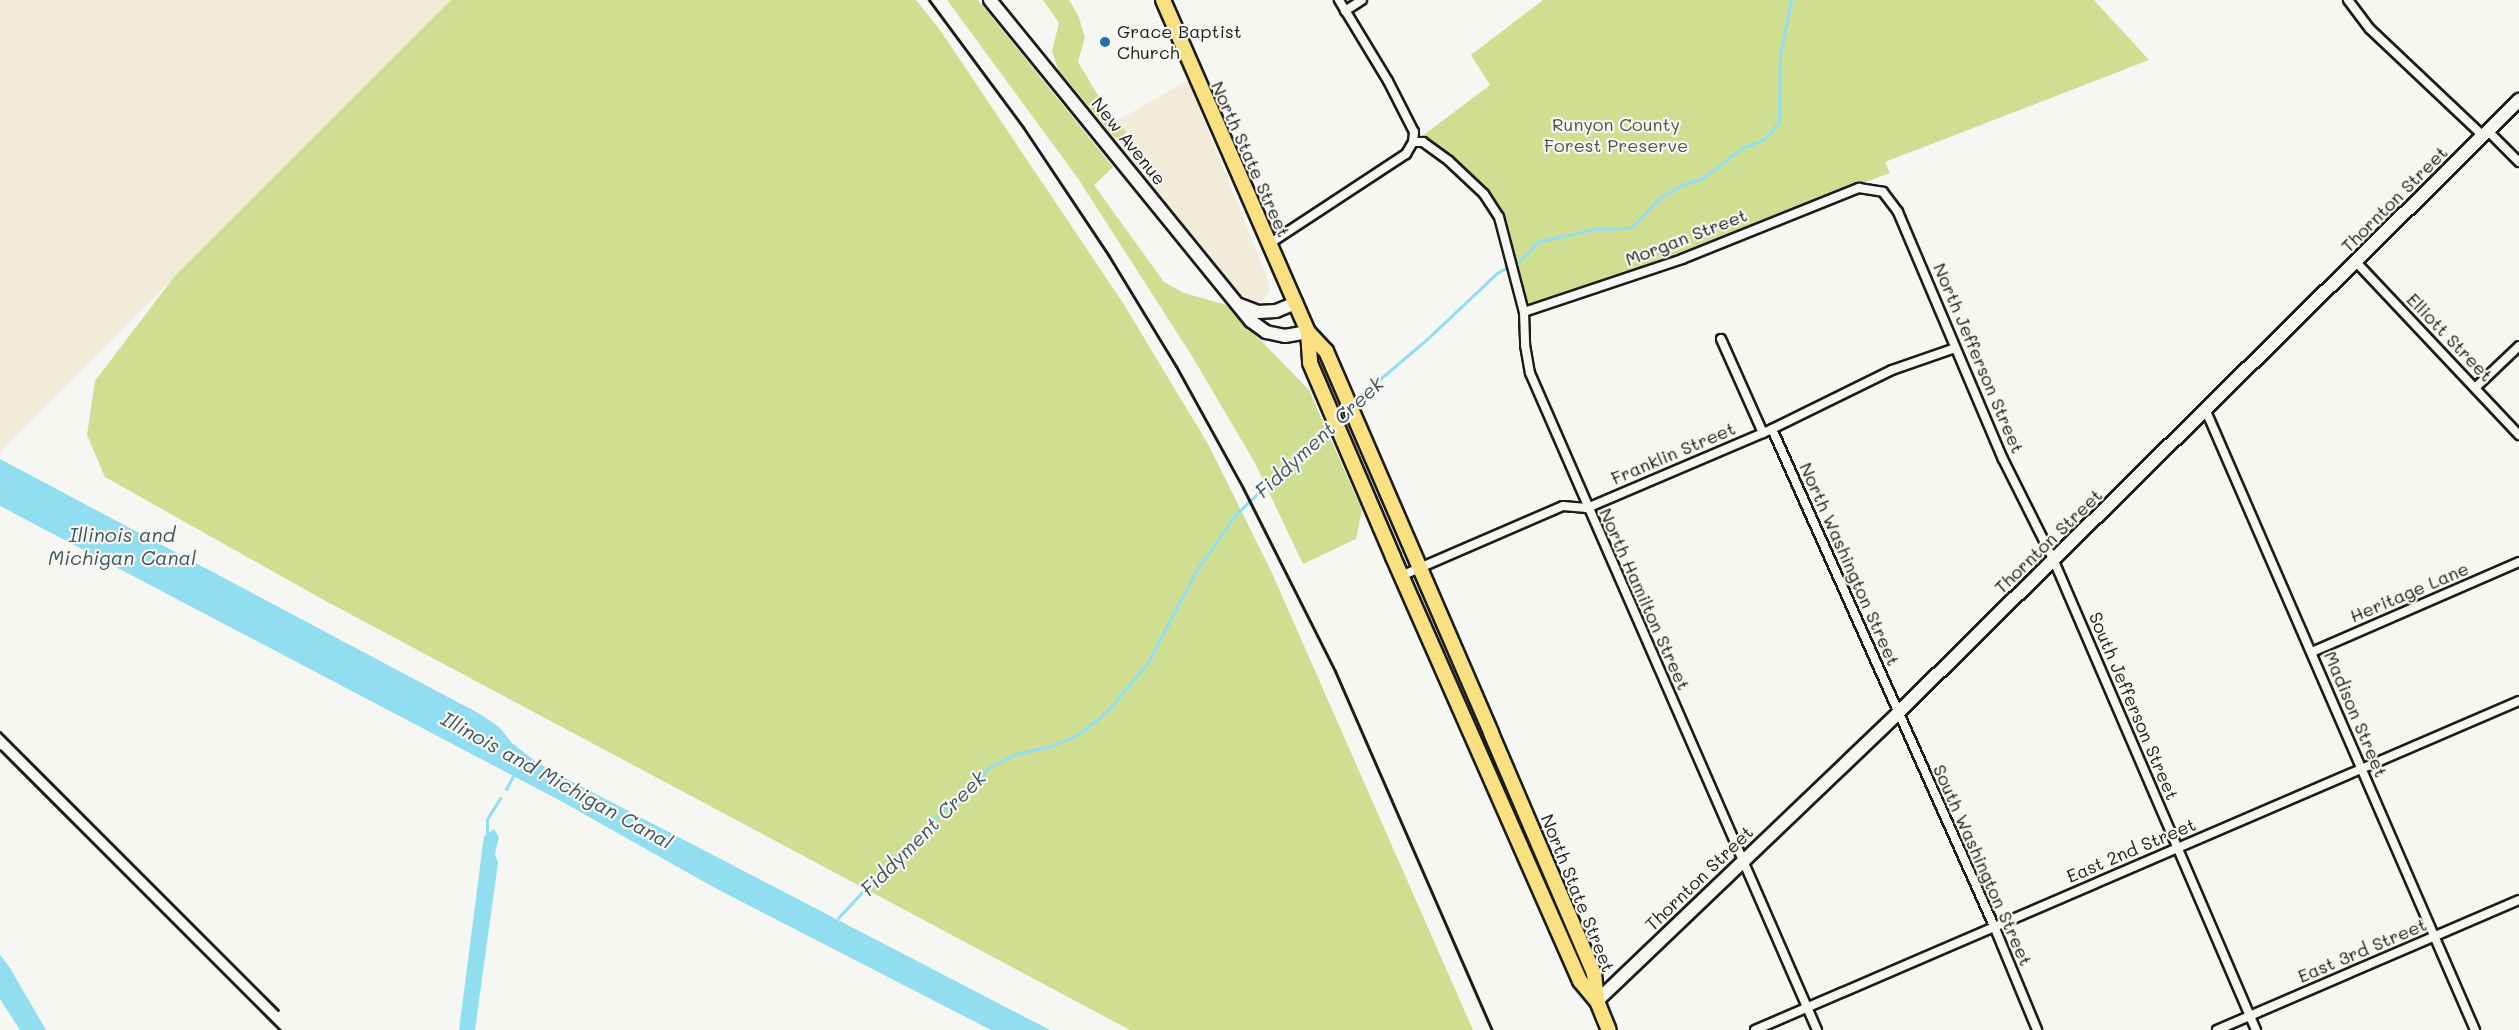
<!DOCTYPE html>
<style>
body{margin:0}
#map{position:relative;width:2519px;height:1030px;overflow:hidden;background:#f6f6f2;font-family:Mali,sans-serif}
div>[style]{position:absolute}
.built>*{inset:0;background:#f2ebd9}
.green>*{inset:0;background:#d0de92}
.water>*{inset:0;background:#91def1}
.stream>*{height:3px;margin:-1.5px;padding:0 1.5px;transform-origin:1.5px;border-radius:1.5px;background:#91def1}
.roads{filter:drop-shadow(2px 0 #1c1c1c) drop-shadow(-2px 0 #1c1c1c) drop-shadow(0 2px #1c1c1c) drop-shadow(0 -2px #1c1c1c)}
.street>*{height:8px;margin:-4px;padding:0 4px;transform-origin:4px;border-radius:4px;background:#f6f6f2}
.secondary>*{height:12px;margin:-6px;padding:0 6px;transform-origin:6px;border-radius:6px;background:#f6f6f2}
.primary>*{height:14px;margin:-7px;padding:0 7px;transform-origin:7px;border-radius:7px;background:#f9e181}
.rail>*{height:3px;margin:-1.5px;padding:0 1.5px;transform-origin:1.5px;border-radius:1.5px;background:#1c1c1c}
.dots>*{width:16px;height:16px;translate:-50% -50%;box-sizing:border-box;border:3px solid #f6f6f2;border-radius:50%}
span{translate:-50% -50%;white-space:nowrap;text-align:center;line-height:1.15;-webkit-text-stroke:4.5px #f6f6f2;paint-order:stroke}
.poi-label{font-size:18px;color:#1c1c1c}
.left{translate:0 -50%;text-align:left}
.park-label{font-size:18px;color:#52563f}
.street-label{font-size:18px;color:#1c1c1c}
.water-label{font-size:20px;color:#3f565c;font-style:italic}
</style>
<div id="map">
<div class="built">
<i style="clip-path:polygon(0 0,451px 0,0 452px)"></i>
<i style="clip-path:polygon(1188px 80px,1270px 285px,1270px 291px,1262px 301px,1253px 304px,1242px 298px,1103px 129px)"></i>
</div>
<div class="green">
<i style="clip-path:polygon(451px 0,916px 0,940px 30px,1123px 303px,1208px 444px,1272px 573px,1473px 1030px,1130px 1030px,322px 599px,105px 477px,87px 435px,95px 381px,174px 277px)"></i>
<i style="clip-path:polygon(947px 0,978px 0,1113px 167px,1094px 185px,1164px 282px,1184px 293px,1226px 305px,1309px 390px,1362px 510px,1356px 539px,1303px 564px,1255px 463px,1192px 356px,1079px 180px)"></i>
<i style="clip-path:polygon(1043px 0,1069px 0,1078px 15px,1085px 37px,1078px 62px,1102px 102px,1126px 132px,1120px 139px,1113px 136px,1058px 69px,1052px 51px,1059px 23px)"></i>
<i style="clip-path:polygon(1543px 0,2094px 0,2149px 60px,1885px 162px,1890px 173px,1795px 208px,1683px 256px,1528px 306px,1508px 234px,1492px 198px,1458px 162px,1421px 137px,1490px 85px,1471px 55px)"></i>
</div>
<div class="water">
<i style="clip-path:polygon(0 459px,480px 714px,499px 727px,512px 743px,536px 762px,563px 777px,1050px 1030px,991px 1030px,715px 888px,559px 800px,0 506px)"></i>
<i style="clip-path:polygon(494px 829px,499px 837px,495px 854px,498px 863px,475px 1030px,459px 1030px,484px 836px)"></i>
<i style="clip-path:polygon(0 955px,10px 968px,46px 1030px,20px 1030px,0 999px)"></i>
</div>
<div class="stream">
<i style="left:1353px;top:402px;width:97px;rotate:-40.4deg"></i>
<i style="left:1427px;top:339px;width:96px;rotate:-43.3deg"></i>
<i style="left:1497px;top:273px;width:30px;rotate:-30deg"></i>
<i style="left:1523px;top:258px;width:21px;rotate:-49deg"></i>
<i style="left:1537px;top:242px;width:58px;rotate:-12.8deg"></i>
<i style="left:1594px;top:229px;width:37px;rotate:-2deg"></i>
<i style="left:1631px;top:228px;width:42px;rotate:-46deg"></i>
<i style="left:1660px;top:198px;width:26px;rotate:-31deg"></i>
<i style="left:1682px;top:185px;width:22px;rotate:-18deg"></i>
<i style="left:1703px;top:178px;width:49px;rotate:-37.6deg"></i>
<i style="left:1742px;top:148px;width:22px;rotate:-21deg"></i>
<i style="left:1763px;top:140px;width:24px;rotate:-48deg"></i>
<i style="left:1779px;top:122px;width:65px;rotate:-89.1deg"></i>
<i style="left:1780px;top:57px;width:58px;rotate:-79.1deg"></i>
<i style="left:506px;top:789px;width:15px;rotate:-62deg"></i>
<i style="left:487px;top:832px;width:13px;rotate:-90deg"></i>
<i style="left:487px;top:819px;width:25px;rotate:-58deg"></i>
<i style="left:838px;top:918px;width:98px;rotate:-47.1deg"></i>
<i style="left:905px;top:846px;width:116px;rotate:-42.9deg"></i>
<i style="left:990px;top:767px;width:29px;rotate:-27deg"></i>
<i style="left:1016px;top:754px;width:39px;rotate:-13deg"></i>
<i style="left:1054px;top:745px;width:27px;rotate:-24deg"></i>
<i style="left:1079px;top:734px;width:36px;rotate:-39deg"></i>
<i style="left:1107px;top:711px;width:62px;rotate:-49.6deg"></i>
<i style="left:1147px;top:664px;width:105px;rotate:-62.2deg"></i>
<i style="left:1196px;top:571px;width:68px;rotate:-55.1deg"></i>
<i style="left:1235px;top:515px;width:133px;rotate:-43.8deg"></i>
</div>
<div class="roads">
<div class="street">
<i style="left:2348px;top:0;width:36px;rotate:53deg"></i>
<i style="left:2370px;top:29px;width:156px;rotate:43.4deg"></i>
<i style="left:1345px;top:11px;width:20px;rotate:-33deg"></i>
<i style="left:2488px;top:131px;width:44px;rotate:45deg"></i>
<i style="left:1413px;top:142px;width:10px"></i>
<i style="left:1423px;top:142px;width:32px;rotate:36deg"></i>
<i style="left:1449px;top:161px;width:48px;rotate:43.3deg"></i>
<i style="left:1484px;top:194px;width:27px;rotate:57deg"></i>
<i style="left:1499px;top:217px;width:98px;rotate:75.3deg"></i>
<i style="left:1524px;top:312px;width:33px;rotate:88deg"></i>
<i style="left:1525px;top:345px;width:28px;rotate:80deg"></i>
<i style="left:1530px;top:373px;width:717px;rotate:66.4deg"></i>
<i style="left:1269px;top:244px;width:164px;rotate:-33.3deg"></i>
<i style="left:1406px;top:154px;width:14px;rotate:-60deg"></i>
<i style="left:1413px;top:142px;width:10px;rotate:-84deg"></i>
<i style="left:1414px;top:132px;width:57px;rotate:-117deg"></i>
<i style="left:1388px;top:81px;width:95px;rotate:-121.2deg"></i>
<i style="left:2356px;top:262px;width:238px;rotate:46.7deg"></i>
<i style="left:1524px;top:312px;width:167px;rotate:-18.5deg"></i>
<i style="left:1682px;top:259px;width:191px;rotate:-21.9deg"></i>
<i style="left:1859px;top:188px;width:24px;rotate:9deg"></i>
<i style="left:1883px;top:192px;width:25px;rotate:53deg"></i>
<i style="left:1898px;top:212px;width:268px;rotate:67deg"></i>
<i style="left:2003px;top:459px;width:114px;rotate:63.4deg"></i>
<i style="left:2054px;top:561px;width:511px;rotate:66.7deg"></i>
<i style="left:1721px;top:339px;width:103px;rotate:65.9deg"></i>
<i style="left:2476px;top:387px;width:59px;rotate:-43.6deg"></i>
<i style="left:2206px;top:411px;width:675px;rotate:66.51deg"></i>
<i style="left:1772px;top:429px;width:544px;rotate:65.93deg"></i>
<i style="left:1994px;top:926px;width:113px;rotate:67.5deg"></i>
<i style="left:1401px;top:576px;width:176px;rotate:-23.4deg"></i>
<i style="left:1563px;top:506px;width:24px;rotate:5deg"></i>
<i style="left:1587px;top:508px;width:201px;rotate:-23.1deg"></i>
<i style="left:1772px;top:429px;width:134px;rotate:-26.2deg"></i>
<i style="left:1892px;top:370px;width:67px;rotate:-19.2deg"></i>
<i style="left:2312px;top:652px;width:226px;rotate:-23.5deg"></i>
<i style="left:1755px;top:1030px;width:832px;rotate:-23.3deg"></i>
<i style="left:2217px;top:1030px;width:329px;rotate:-23.3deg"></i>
</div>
<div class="secondary">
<i style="left:990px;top:0;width:414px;rotate:50.9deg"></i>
<i style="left:1251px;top:321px;width:19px;rotate:36deg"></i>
<i style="left:1266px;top:332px;width:19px;rotate:12deg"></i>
<i style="left:1285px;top:336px;width:23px;rotate:-10deg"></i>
<i style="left:1240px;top:305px;width:19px;rotate:21deg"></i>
<i style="left:1258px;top:312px;width:18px;rotate:-3deg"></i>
<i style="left:1276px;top:311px;width:22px;rotate:-22deg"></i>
<i style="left:1597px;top:1001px;width:417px;rotate:-43.7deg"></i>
<i style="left:1898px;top:713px;width:873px;rotate:-44.63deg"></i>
</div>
<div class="primary">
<i style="left:1163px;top:0;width:362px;rotate:66.4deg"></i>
<i style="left:1308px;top:332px;width:26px;rotate:47deg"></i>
<i style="left:1326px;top:351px;width:416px;rotate:66.6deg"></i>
<i style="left:1491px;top:733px;width:261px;rotate:66.8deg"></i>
<i style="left:1594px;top:973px;width:28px;rotate:84deg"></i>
<i style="left:1597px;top:1001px;width:31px;rotate:68deg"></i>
<i style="left:1308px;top:332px;width:31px;rotate:86deg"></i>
<i style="left:1310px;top:363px;width:211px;rotate:66.8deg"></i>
<i style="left:1393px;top:557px;width:463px;rotate:66.2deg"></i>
<i style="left:1580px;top:981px;width:26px;rotate:50deg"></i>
</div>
</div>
<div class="rail">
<i style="left:929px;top:0;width:158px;rotate:53.5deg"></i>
<i style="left:1023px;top:127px;width:155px;rotate:56.3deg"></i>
<i style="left:1109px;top:256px;width:129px;rotate:58.7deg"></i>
<i style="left:1176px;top:366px;width:139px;rotate:61.2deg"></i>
<i style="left:1243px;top:488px;width:205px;rotate:63.3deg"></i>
<i style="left:1335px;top:671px;width:392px;rotate:66.4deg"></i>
<i style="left:0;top:732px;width:393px;rotate:45deg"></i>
<i style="left:0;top:750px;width:396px;rotate:45deg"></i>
</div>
<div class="dots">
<i style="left:1105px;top:42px;background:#1f6fb2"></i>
</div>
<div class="poi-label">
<span class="left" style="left:1117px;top:42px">Grace Baptist<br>Church</span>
</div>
<div class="park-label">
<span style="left:1616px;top:135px">Runyon County<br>Forest Preserve</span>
</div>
<div class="street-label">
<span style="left:1129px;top:141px;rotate:51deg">New Avenue</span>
<span style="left:1251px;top:159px;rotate:66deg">North State Street</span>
<span style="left:2394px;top:199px;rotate:-45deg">Thornton Street</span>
<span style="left:1686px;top:237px;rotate:-21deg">Morgan Street</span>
<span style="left:2450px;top:337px;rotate:46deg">Elliott Street</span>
<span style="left:1979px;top:358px;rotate:67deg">North Jefferson Street</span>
<span style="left:1673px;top:453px;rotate:-23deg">Franklin Street</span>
<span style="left:2048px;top:541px;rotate:-44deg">Thornton Street</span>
<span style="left:1850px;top:564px;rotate:66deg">North Washington Street</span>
<span style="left:2409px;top:592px;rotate:-23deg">Heritage Lane</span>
<span style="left:1645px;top:599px;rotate:66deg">North Hamilton Street</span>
<span style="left:2134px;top:706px;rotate:67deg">South Jefferson Street</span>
<span style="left:2356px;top:714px;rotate:67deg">Madison Street</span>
<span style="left:2131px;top:850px;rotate:-23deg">East 2nd Street</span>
<span style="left:1983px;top:865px;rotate:66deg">South Washington Street</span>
<span style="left:1699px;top:878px;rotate:-44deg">Thornton Street</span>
<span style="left:1578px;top:893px;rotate:68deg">North State Street</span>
<span style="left:2362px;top:950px;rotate:-23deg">East 3rd Street</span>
</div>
<div class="water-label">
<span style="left:1319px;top:437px;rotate:-43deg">Fiddyment Creek</span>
<span style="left:122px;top:546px">Illinois and<br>Michigan Canal</span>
<span style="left:557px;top:780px;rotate:29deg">Illinois and Michigan Canal</span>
<span style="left:923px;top:833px;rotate:-45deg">Fiddyment Creek</span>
</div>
</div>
